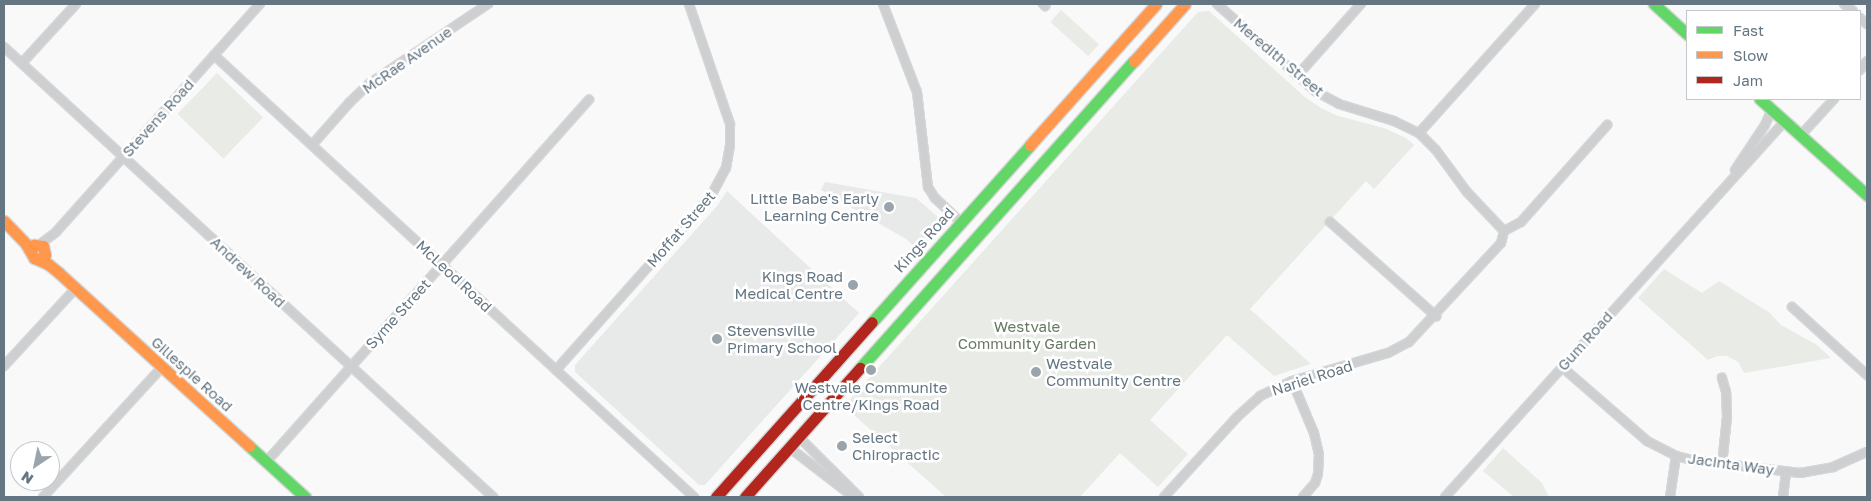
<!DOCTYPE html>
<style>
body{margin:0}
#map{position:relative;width:1871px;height:501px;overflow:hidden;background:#f9f9f9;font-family:"Golos Text",sans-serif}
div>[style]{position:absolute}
.built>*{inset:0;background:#e8e9e9}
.green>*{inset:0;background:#e8ebe6;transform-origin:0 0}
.roads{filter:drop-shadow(1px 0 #d5d6d7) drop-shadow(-1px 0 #d5d6d7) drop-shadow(0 1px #d5d6d7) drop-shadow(0 -1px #d5d6d7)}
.street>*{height:8px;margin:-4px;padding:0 4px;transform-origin:4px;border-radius:4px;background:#cecfd0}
.fast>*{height:11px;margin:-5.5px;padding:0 5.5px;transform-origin:5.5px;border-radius:5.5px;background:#63d668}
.slow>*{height:11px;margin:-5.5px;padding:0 5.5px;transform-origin:5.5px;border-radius:5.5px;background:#ff974d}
.jam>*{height:11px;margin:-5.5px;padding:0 5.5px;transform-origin:5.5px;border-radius:5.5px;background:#b3261e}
.dots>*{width:14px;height:14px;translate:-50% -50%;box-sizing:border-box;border:2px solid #fff;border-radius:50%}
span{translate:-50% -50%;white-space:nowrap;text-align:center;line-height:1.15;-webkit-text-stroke:5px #fff;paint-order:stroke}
.street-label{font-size:15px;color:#657683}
.poi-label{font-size:15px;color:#657683}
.right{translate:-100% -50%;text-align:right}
.left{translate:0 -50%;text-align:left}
.park-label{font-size:15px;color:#687a64}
.frame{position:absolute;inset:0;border:5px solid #657683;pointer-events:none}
.legend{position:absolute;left:1686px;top:10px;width:175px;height:90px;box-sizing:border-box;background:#fff;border:1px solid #c1c8cd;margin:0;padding:6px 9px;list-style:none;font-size:15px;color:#657683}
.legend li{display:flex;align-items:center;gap:10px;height:25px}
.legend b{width:25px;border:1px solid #c1c8cd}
.north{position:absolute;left:10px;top:441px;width:50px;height:50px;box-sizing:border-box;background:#fff;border:1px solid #c1c8cd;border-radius:50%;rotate:214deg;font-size:14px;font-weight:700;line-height:20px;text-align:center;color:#657683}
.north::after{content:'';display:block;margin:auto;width:18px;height:22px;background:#99a4ac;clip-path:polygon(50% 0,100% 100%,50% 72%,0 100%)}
</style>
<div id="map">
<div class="built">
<i style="clip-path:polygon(825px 182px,916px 198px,938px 217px,939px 223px,916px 248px,906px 239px,821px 190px)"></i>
<i style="clip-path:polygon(727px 191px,859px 313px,705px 485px,699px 485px,575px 372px,575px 365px,717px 206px)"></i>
</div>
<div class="green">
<i style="left:1061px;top:10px;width:51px;height:16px;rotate:42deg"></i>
<i style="clip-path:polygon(1209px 11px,1306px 98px,1321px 108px,1338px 116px,1384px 128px,1406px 138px,1414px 145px,1374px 189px,1366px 181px,1250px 309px,1311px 364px,1274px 376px,1227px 335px,1150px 420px,1188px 454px,1158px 487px,1120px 453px,1080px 497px,946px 497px,844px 406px,1198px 12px)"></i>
<i style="left:217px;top:73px;width:64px;height:57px;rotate:44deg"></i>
<i style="clip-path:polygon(1664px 269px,1702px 293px,1719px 281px,1770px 313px,1781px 325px,1817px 345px,1831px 358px,1744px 373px,1738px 362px,1727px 356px,1717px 356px,1708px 360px,1638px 298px)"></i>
<i style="clip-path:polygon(1503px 448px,1542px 483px,1549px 497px,1514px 497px,1483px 471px)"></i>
</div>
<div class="roads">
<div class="street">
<i style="left:883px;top:4px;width:94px;rotate:68.9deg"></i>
<i style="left:917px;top:92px;width:96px;rotate:83.4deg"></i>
<i style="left:928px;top:187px;width:13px;rotate:58deg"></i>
<i style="left:935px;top:198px;width:35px;rotate:43deg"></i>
<i style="left:1043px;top:4px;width:3px;rotate:45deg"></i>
<i style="left:1217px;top:4px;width:131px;rotate:41.6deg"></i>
<i style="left:1315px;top:91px;width:27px;rotate:28deg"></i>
<i style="left:1339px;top:104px;width:58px;rotate:17.2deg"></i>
<i style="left:1394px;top:121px;width:28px;rotate:26deg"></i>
<i style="left:1419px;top:133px;width:24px;rotate:45deg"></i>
<i style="left:1436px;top:150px;width:52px;rotate:53.6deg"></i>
<i style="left:1467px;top:192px;width:54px;rotate:46.5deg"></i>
<i style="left:1844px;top:4px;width:11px;rotate:38deg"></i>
<i style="left:1860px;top:18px;width:9px;rotate:41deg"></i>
<i style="left:4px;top:47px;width:665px;rotate:42.62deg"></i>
<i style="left:214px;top:55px;width:653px;rotate:42.64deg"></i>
<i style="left:22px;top:63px;width:80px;rotate:-47.5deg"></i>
<i style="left:1860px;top:70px;width:11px;rotate:-52deg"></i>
<i style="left:1297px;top:76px;width:96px;rotate:-48.4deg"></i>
<i style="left:1419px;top:133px;width:173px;rotate:-48deg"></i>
<i style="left:1801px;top:135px;width:49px;rotate:-47.5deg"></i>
<i style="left:312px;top:145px;width:56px;rotate:-48.6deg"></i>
<i style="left:349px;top:103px;width:29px;rotate:-44deg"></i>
<i style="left:370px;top:83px;width:142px;rotate:-33.8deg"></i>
<i style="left:1735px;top:170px;width:54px;rotate:-56.3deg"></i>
<i style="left:1765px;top:125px;width:17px;rotate:-66deg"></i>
<i style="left:1330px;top:222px;width:142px;rotate:41.6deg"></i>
<i style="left:39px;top:245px;width:21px;rotate:-37deg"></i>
<i style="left:56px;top:232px;width:306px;rotate:-48.2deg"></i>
<i style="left:1792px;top:307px;width:101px;rotate:42.2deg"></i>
<i style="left:4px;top:366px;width:106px;rotate:-47.3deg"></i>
<i style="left:1562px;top:367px;width:113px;rotate:41deg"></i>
<i style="left:1647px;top:441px;width:33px;rotate:27deg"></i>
<i style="left:1676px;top:456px;width:16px;rotate:14deg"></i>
<i style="left:1692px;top:460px;width:109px;rotate:6.9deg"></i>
<i style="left:1800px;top:473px;width:34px;rotate:-10deg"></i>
<i style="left:1833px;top:467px;width:37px;rotate:-24deg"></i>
<i style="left:556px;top:370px;width:233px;rotate:-48.3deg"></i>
<i style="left:711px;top:196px;width:32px;rotate:-62deg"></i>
<i style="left:726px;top:168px;width:23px;rotate:-80deg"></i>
<i style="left:730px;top:145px;width:21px;rotate:-90deg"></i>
<i style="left:730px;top:124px;width:127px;rotate:-108.9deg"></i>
<i style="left:1292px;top:381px;width:56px;rotate:67.1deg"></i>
<i style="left:1314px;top:433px;width:22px;rotate:77deg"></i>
<i style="left:1319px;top:454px;width:20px;rotate:93deg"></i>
<i style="left:1318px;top:474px;width:9px;rotate:108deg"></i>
<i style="left:1315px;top:483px;width:18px;rotate:131deg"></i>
<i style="left:799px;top:437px;width:85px;rotate:45deg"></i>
<i style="left:790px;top:448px;width:78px;rotate:37.7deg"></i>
<i style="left:267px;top:461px;width:484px;rotate:-48.3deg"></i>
<i style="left:1722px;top:465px;width:48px;rotate:-84.1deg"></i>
<i style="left:1727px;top:417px;width:25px;rotate:-92deg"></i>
<i style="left:1726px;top:392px;width:15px;rotate:-106deg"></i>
<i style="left:43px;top:497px;width:176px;rotate:-47.5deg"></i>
<i style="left:1164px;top:497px;width:108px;rotate:-47.6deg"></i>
<i style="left:1237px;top:417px;width:31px;rotate:-42deg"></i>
<i style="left:1260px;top:396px;width:35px;rotate:-25deg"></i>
<i style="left:1292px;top:381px;width:100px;rotate:-16.3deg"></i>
<i style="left:1388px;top:353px;width:24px;rotate:-28deg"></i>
<i style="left:1409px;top:342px;width:135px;rotate:-47.1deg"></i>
<i style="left:1501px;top:243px;width:12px;rotate:-76deg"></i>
<i style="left:1504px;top:231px;width:19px;rotate:-28deg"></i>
<i style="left:1521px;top:222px;width:130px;rotate:-48.4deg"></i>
<i style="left:1445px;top:497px;width:507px;rotate:-47.88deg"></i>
<i style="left:1670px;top:497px;width:41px;rotate:-81.7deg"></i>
<i style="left:1783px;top:497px;width:25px;rotate:-83deg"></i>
</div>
<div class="fast">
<i style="left:1654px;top:4px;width:45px;rotate:42.3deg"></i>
<i style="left:1760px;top:99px;width:144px;rotate:41.9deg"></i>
<i style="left:872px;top:322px;width:237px;rotate:-48.2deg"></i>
<i style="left:860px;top:368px;width:411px;rotate:-48.3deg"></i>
<i style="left:249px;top:446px;width:76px;rotate:42.3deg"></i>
</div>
<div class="slow">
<i style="left:1134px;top:61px;width:76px;rotate:-48.2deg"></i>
<i style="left:1030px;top:145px;width:189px;rotate:-48.2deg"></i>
<i style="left:4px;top:221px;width:32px;rotate:46deg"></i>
<i style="left:26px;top:244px;width:16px;rotate:60deg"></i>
<i style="left:34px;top:258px;width:15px;rotate:23deg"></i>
<i style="left:48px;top:264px;width:14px;rotate:39deg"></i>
<i style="left:59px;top:273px;width:257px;rotate:42.3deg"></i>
<i style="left:31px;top:251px;width:7px;rotate:-63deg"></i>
<i style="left:34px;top:245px;width:9px;rotate:6deg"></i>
<i style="left:43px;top:246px;width:9px;rotate:77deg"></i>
<i style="left:45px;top:255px;width:7px;rotate:146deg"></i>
</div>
<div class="jam">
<i style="left:716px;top:497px;width:234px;rotate:-48.3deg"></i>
<i style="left:745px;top:497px;width:173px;rotate:-48.3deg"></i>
</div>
</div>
<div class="dots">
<i style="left:889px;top:207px;background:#99a4ac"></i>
<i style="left:853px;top:285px;background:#99a4ac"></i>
<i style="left:717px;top:339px;background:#99a4ac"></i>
<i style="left:871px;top:370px;background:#99a4ac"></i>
<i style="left:1036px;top:372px;background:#99a4ac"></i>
<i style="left:842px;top:446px;background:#99a4ac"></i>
</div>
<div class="street-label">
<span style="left:1279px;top:57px;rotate:40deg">Meredith Street</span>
<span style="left:407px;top:60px;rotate:-35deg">McRae Avenue</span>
<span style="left:158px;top:118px;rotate:-48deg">Stevens Road</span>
<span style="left:681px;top:229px;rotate:-49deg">Moffat Street</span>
<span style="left:924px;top:240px;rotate:-48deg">Kings Road</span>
<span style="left:248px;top:272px;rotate:43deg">Andrew Road</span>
<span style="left:454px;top:276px;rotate:43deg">McLeod Road</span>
<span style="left:398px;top:314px;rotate:-48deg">Syme Street</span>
<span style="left:1585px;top:341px;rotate:-48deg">Gum Road</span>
<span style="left:192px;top:374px;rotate:42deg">Gillespie Road</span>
<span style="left:1312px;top:378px;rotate:-18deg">Nariel Road</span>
<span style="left:1731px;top:464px;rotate:8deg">Jacinta Way</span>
</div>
<div class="poi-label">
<span class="right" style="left:879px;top:207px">Little Babe's Early<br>Learning Centre</span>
<span class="right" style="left:843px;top:285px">Kings Road<br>Medical Centre</span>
<span class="left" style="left:727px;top:339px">Stevensville<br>Primary School</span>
<span class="left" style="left:1046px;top:372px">Westvale<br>Community Centre</span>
<span style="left:871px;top:396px">Westvale Communite<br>Centre/Kings Road</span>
<span class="left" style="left:852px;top:446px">Select<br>Chiropractic</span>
</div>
<div class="park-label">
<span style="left:1027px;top:335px">Westvale<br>Community Garden</span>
</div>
<div class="frame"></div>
<ul class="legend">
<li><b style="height:6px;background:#63d668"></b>Fast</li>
<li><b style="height:6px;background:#ff974d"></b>Slow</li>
<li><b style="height:6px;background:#b3261e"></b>Jam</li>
</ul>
<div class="north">N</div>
</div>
